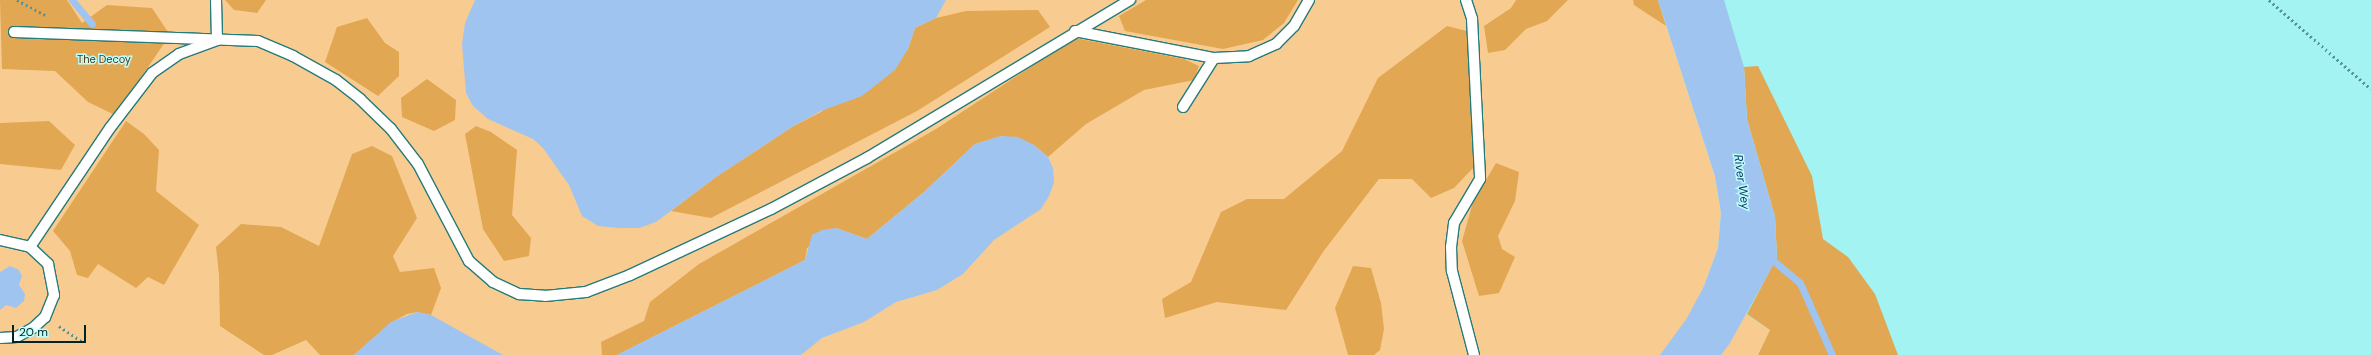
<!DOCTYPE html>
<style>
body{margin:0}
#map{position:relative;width:2371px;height:355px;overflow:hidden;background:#a2f3f1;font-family:"DM Sans",sans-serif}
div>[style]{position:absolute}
.green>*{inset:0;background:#f8cc91}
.forest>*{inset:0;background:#e2a753}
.water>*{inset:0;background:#a0c4f0}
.stream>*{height:7px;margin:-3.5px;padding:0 3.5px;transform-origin:3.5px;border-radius:3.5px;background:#a0c4f0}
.path>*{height:2.5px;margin-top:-1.25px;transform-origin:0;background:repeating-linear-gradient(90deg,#579392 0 2px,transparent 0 5px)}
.roads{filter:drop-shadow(1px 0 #267b7a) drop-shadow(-1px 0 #267b7a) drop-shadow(0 1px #267b7a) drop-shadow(0 -1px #267b7a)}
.lane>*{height:10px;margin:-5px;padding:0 5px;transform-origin:5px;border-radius:5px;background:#fff}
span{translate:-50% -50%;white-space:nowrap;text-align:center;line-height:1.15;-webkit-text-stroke:3px #befdfb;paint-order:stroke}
.park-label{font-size:11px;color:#4e3612}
.water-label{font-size:12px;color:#0d3764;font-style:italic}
.scale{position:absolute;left:12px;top:325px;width:74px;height:18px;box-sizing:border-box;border:2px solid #012525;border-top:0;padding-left:5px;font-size:12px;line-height:14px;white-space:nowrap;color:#012525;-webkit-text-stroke:3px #befdfb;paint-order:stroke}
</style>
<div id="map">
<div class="green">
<i style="clip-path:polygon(0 0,1658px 0,1715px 176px,1721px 213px,1718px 248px,1704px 286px,1770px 330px,1758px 355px,0 355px)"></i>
</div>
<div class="forest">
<i style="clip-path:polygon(0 0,67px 0,82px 23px,107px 5px,152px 8px,170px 35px,115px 115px,88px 102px,55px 71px,2px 69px)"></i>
<i style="clip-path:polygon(225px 0,266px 0,257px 13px,234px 10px)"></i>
<i style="clip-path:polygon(1146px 0,1298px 0,1284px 23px,1263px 40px,1223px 49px,1125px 31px,1119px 16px)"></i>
<i style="clip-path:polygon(1516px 0,1568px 0,1547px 21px,1526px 29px,1505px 50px,1488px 53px,1484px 26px,1511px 8px)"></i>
<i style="clip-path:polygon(1633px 0,1658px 0,1666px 26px,1634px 5px)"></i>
<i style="clip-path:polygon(1038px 10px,1050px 27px,917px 111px,711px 218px,671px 211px,716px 177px,792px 127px,821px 112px,908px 49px,915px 28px,936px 18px,966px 11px)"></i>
<i style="clip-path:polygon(367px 18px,385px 43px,399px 52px,399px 76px,378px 96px,325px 62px,337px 27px)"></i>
<i style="clip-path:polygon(1447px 26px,1467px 31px,1474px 167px,1454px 188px,1431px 198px,1412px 179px,1379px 179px,1323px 252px,1286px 310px,1217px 302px,1165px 318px,1162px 299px,1191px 282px,1221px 212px,1247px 199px,1284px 199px,1342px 151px,1378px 78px)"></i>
<i style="clip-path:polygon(1075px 38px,1184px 59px,1199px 66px,1194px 80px,1144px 90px,1086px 124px,1048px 157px,1034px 145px,1001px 136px,975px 144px,924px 192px,867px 239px,836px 228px,807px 248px,805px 260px,617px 355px,602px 355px,601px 342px,644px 321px,650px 302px,699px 264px,936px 129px)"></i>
<i style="clip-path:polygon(1758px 66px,1812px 176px,1823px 239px,1848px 257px,1875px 294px,1898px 355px,1758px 355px,1770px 330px,1747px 314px,1777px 257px,1775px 217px,1747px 119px,1744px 67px)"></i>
<i style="clip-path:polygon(427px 79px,456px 100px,455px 120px,434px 131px,402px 117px,401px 98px)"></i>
<i style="clip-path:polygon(49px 121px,75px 145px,61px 170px,0 164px,0 123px)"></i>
<i style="clip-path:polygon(126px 121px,144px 134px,159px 150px,156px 191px,199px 225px,164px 285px,148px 277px,136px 288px,98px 264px,88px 278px,77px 275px,70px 251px,53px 231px)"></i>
<i style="clip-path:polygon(476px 126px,491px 132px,517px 150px,512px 215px,531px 238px,529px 256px,504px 261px,483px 229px,465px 134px)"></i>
<i style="clip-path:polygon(372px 146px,392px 156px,417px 218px,393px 256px,400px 272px,434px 268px,441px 288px,431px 315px,417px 312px,407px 314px,392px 322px,354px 355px,320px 355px,306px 340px,272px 355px,264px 355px,220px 326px,219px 275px,216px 247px,241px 224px,281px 227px,319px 246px,352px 154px)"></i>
<i style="clip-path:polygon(1496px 163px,1519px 172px,1515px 201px,1498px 236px,1502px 249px,1515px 257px,1499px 293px,1479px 296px,1462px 241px,1473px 202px)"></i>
<i style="clip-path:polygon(1353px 266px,1371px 268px,1381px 303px,1384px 329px,1380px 350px,1374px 355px,1348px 355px,1335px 308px)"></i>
</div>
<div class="water">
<i style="clip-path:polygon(475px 0,946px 0,936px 18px,915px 28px,908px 49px,895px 70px,862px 96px,821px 111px,792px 127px,716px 177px,656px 222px,639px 228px,619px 228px,598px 226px,582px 216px,569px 185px,543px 148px,533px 139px,488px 119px,473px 106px,466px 93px,462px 44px,465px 23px)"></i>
<i style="clip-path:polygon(1658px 0,1724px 0,1744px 67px,1747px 119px,1775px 217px,1777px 258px,1730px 343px,1721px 355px,1660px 355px,1687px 318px,1704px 286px,1718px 248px,1721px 213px,1715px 176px)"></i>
<i style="clip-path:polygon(1001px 136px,1018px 137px,1034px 145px,1048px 157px,1053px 168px,1054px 183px,1049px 196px,1041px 209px,994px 240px,963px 274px,937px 290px,896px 302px,864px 322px,822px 338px,801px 355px,617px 355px,805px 260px,812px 235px,822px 230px,836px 228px,867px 239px,924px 192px,975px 144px)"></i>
<i style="clip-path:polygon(10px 266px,19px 270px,22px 276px,19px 285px,25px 294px,24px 301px,16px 308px,6px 305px,0 310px,0 272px)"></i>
<i style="clip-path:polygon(417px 312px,431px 315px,503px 355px,354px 355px,391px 322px)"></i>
</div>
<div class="stream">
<i style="left:72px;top:0;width:31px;rotate:50deg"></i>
<i style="left:1769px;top:257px;width:40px;rotate:40deg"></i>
<i style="left:1800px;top:283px;width:79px;rotate:66deg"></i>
</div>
<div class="path">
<i style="left:17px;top:0;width:32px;rotate:28deg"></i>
<i style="left:2269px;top:0;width:135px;rotate:41.1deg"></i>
<i style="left:59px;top:326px;width:30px;rotate:34deg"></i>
</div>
<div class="roads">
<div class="lane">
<i style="left:1466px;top:0;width:20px;rotate:72deg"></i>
<i style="left:1472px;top:19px;width:160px;rotate:87.1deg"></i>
<i style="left:1480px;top:179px;width:51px;rotate:120.6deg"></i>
<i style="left:1454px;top:223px;width:24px;rotate:97deg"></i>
<i style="left:1451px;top:247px;width:24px;rotate:88deg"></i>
<i style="left:1452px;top:271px;width:87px;rotate:75.3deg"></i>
<i style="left:1075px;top:31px;width:142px;rotate:11deg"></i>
<i style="left:1214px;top:58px;width:35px;rotate:-3deg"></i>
<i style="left:1249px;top:56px;width:30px;rotate:-24deg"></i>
<i style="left:1276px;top:44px;width:25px;rotate:-45deg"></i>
<i style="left:1294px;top:26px;width:30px;rotate:-60deg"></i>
<i style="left:14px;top:32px;width:244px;rotate:2.1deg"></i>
<i style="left:258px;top:41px;width:38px;rotate:23deg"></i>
<i style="left:293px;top:56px;width:49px;rotate:29.2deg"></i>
<i style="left:336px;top:80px;width:31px;rotate:38deg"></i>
<i style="left:360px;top:99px;width:43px;rotate:44.1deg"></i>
<i style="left:391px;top:129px;width:44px;rotate:52.4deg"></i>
<i style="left:418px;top:164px;width:110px;rotate:62.3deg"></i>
<i style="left:469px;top:261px;width:32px;rotate:41deg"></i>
<i style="left:493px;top:282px;width:29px;rotate:25deg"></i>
<i style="left:519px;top:294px;width:26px;rotate:4deg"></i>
<i style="left:545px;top:296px;width:41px;rotate:-5.6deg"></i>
<i style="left:586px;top:292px;width:47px;rotate:-21.1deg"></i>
<i style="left:630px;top:275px;width:156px;rotate:-25.1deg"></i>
<i style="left:771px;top:209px;width:109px;rotate:-28deg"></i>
<i style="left:867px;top:158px;width:307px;rotate:-31deg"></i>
<i style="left:1183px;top:107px;width:58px;rotate:-57.7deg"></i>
<i style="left:0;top:240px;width:31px;rotate:13deg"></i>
<i style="left:30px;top:247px;width:25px;rotate:43deg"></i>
<i style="left:48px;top:264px;width:32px;rotate:79deg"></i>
<i style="left:54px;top:295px;width:24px;rotate:112deg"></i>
<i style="left:45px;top:317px;width:16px;rotate:137deg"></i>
<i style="left:33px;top:328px;width:18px;rotate:151deg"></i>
<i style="left:17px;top:337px;width:17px;rotate:177deg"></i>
<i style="left:30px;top:247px;width:143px;rotate:-56.1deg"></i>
<i style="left:110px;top:128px;width:69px;rotate:-52.6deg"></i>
<i style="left:152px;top:73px;width:33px;rotate:-35deg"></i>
<i style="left:179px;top:54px;width:40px;rotate:-20.2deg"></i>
<i style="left:217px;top:40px;width:40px;rotate:-91.4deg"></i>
</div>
</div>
<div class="park-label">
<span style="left:104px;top:59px">The Decoy</span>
</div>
<div class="water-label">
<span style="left:1741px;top:182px;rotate:82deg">River Wey</span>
</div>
<div class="scale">20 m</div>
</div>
